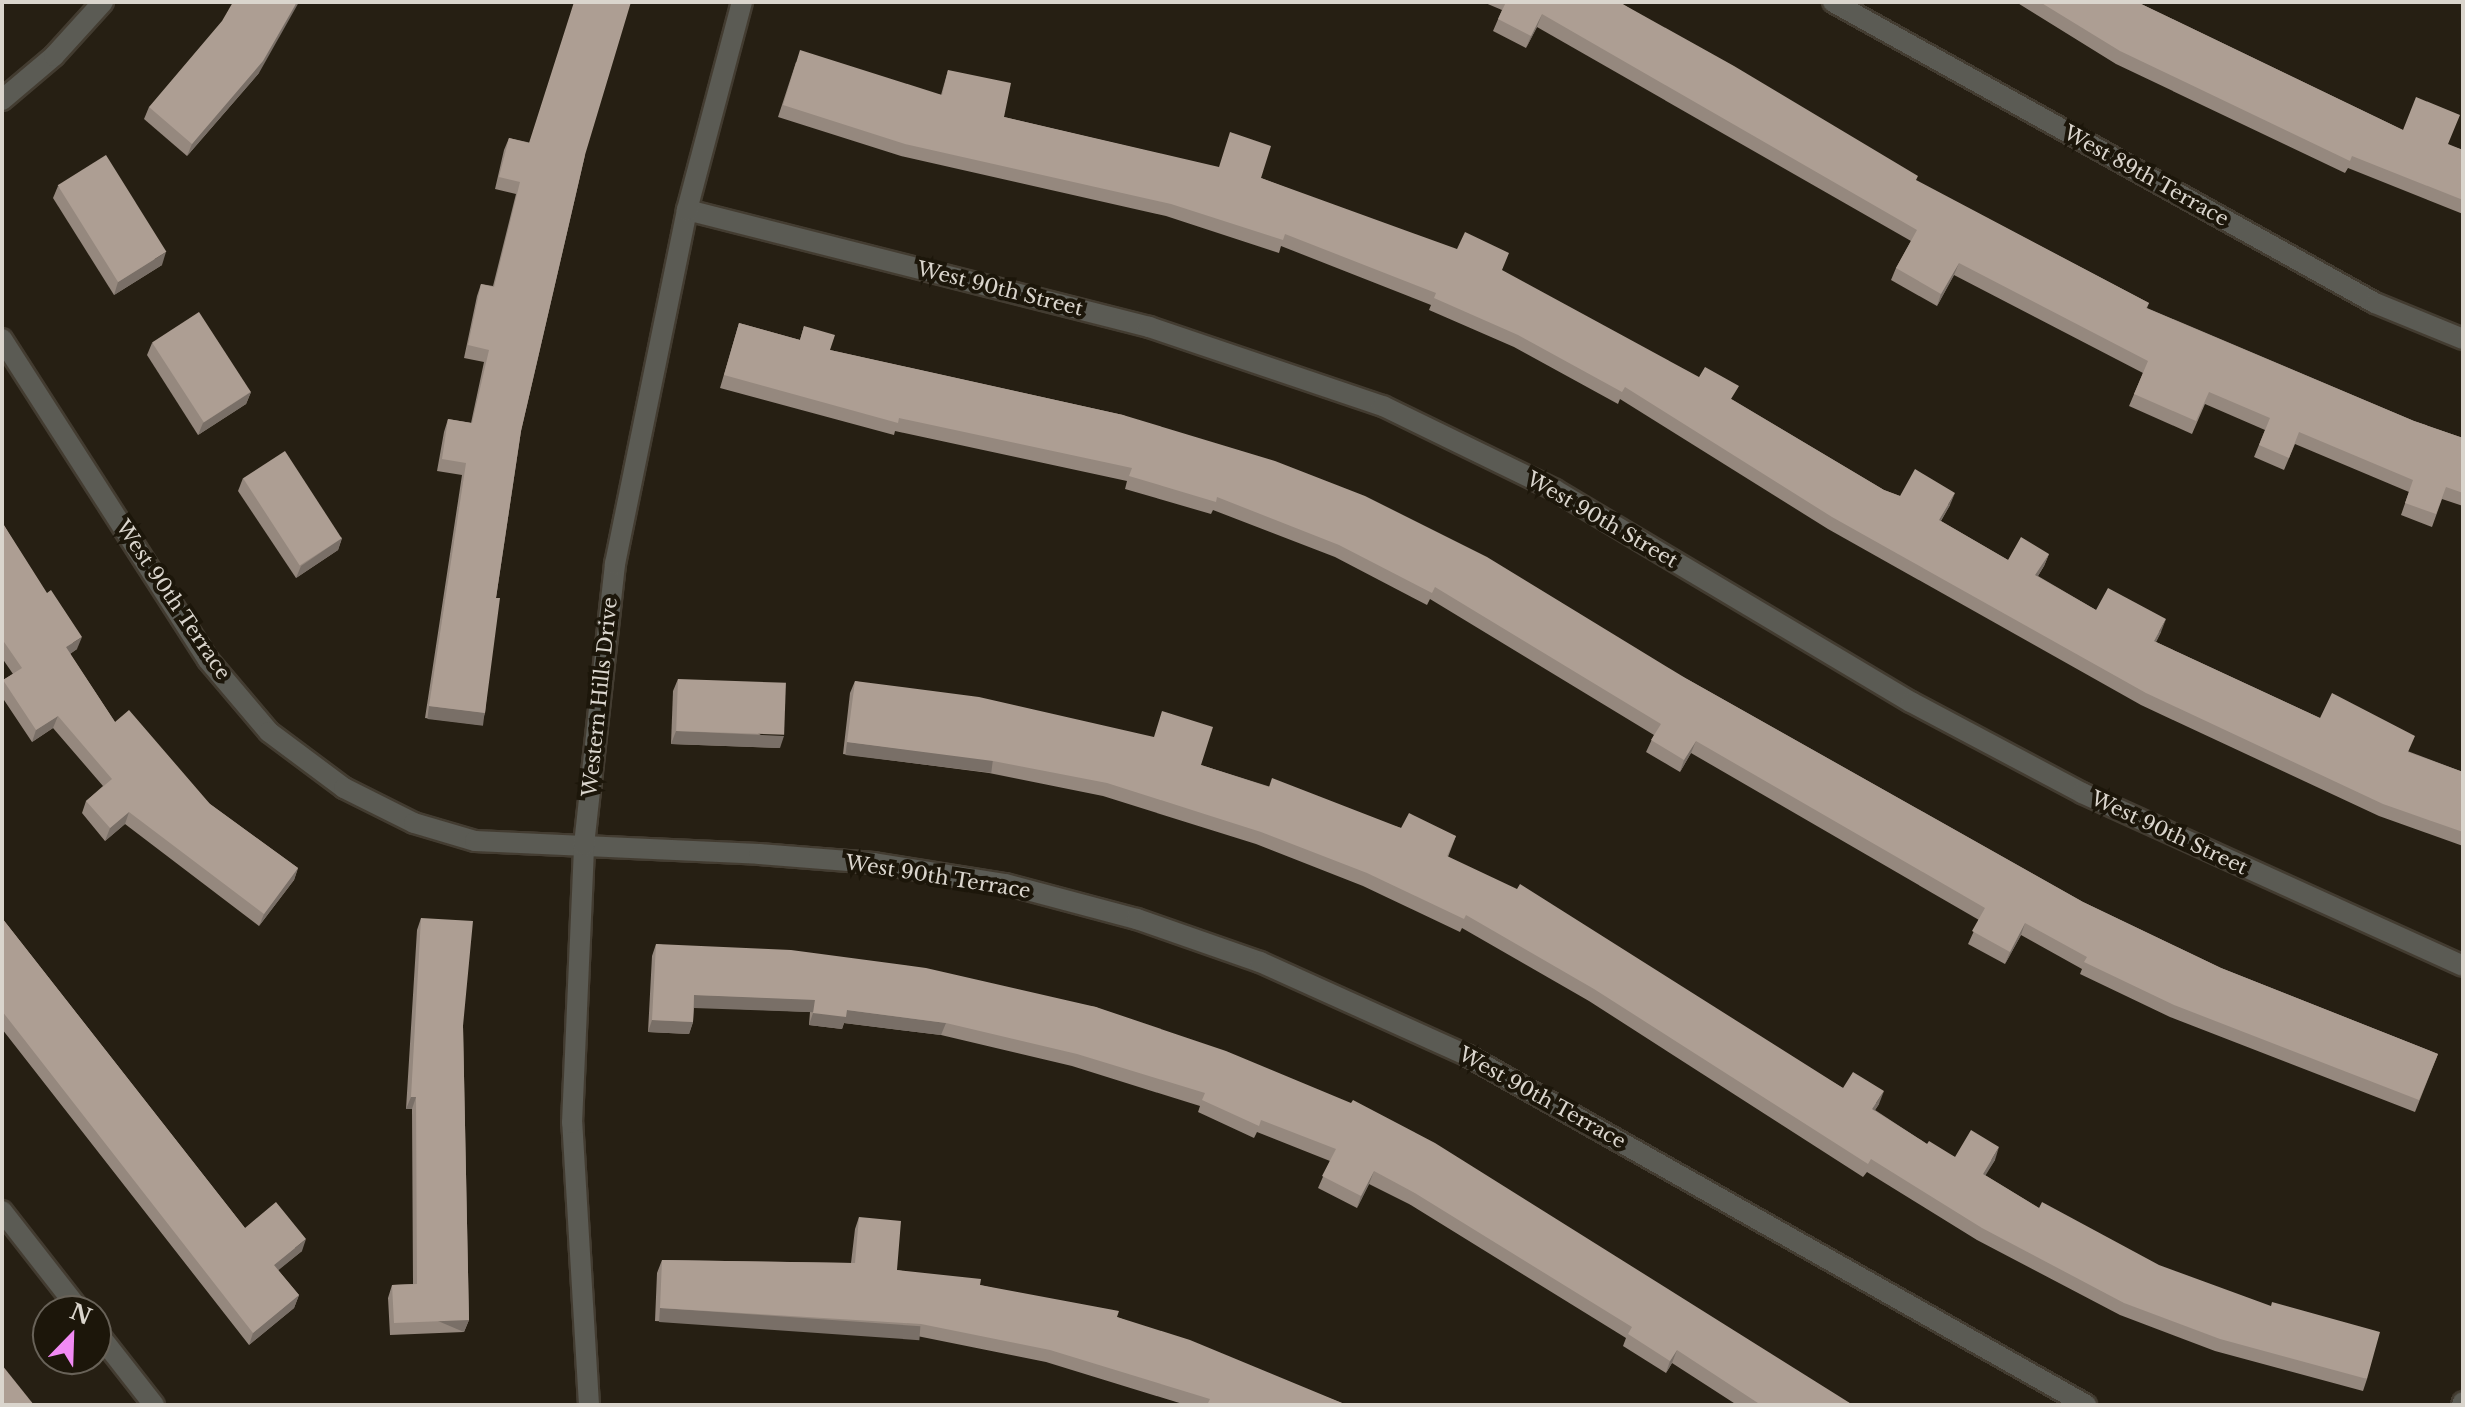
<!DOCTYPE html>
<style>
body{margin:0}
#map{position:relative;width:2465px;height:1407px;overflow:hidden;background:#261f13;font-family:"Libre Baskerville",serif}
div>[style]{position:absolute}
.roads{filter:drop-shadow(2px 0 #433c31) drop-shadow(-2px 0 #433c31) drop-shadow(0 2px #433c31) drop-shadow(0 -2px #433c31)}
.street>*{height:20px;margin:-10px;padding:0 10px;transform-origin:10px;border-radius:10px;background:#5b5b54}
.wall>*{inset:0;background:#95887e}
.shaded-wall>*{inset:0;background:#796f67;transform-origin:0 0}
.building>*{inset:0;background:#ad9e93;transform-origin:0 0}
span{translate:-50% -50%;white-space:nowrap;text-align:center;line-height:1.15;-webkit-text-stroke:8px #1c160a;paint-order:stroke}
.street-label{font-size:20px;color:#dad5cd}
.frame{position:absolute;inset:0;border:4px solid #dad5cd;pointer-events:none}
.north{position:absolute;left:32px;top:1295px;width:80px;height:80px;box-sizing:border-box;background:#1c160a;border:2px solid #686258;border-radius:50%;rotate:23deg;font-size:22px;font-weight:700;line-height:32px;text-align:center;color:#dad5cd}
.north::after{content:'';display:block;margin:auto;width:28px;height:36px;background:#f18af4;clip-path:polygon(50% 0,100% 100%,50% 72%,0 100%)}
</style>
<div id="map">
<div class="roads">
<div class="street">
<i style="left:1833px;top:2px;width:620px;rotate:29.05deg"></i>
<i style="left:2375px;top:303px;width:95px;rotate:22.2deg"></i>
<i style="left:2px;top:100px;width:68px;rotate:-40.2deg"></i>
<i style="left:54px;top:56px;width:73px;rotate:-47.8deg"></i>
<i style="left:687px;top:210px;width:477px;rotate:14.2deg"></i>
<i style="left:1149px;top:327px;width:247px;rotate:18.7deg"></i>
<i style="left:1383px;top:406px;width:191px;rotate:26deg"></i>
<i style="left:1555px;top:490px;width:414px;rotate:30.8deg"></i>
<i style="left:1911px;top:702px;width:194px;rotate:28deg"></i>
<i style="left:2082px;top:793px;width:418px;rotate:24.4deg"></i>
<i style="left:2px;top:339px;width:381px;rotate:57.3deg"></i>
<i style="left:208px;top:660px;width:94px;rotate:49.7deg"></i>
<i style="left:269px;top:732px;width:94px;rotate:36.7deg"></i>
<i style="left:344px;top:788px;width:78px;rotate:26.6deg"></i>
<i style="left:414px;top:823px;width:64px;rotate:16.4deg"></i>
<i style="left:475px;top:841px;width:284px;rotate:2.6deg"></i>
<i style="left:759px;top:854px;width:115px;rotate:4.5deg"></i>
<i style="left:874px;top:863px;width:133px;rotate:9.1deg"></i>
<i style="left:1005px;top:884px;width:137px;rotate:14.9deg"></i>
<i style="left:1137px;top:919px;width:130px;rotate:19.3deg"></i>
<i style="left:1260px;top:962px;width:228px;rotate:24.3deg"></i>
<i style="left:1468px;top:1056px;width:710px;rotate:29.45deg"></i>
<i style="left:2px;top:1211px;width:127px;rotate:52deg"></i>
<i style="left:96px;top:1331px;width:94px;rotate:51.9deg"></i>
<i style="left:589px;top:1405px;width:283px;rotate:-93.4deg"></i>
<i style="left:572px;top:1123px;width:278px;rotate:-87.5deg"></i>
<i style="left:584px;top:845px;width:283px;rotate:-83.7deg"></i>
<i style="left:615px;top:564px;width:361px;rotate:-78.5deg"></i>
<i style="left:687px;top:210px;width:215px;rotate:-75.2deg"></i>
<i style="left:2462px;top:1405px;width:3px;rotate:-72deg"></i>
</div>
</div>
<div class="wall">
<i style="clip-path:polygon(1483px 2px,1619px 2px,1916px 181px,2149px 303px,2147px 308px,2414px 421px,2463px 438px,2463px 506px,2442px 499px,2432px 527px,2401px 515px,2409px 492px,2295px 444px,2284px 470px,2254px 457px,2265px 430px,2205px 404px,2192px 434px,2129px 406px,2143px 373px,1954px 275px,1937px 306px,1891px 280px,1896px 268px,1911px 241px,1537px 27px,1526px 48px,1493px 31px,1502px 10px)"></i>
<i style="clip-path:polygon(2016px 2px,2137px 2px,2403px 130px,2463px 150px,2463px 214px,2348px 168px,2345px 173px,2116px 64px)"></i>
<i style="clip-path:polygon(796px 62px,941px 95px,948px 70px,1004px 117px,1261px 178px,1502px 271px,1733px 400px,1884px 490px,1900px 496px,1950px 505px,1941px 521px,2008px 560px,2049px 554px,2044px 566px,2038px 576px,2096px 610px,2161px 632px,2156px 642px,2320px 718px,2463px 772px,2463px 846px,2379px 816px,2141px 705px,1828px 529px,1620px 399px,1618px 404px,1514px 347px,1429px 310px,1431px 305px,1281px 246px,1279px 253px,1166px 216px,901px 156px,778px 117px)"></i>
<i style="clip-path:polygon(259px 73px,187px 156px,144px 119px,149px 107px)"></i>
<i style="clip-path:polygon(509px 138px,585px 155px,521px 431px,496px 598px,485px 713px,481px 725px,425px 718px,462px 475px,437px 471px,444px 432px,448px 419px,471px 423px,484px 362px,464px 358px,477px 296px,481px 284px,493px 286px,516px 194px,495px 189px,504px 150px)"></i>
<i style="clip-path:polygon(58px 186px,162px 265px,114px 295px,53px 198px)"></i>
<i style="clip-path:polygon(739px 323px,800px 340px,804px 326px,830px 350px,1123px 415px,1687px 679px,2083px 902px,2221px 968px,2438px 1054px,2415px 1112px,2170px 1017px,2080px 974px,2082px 969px,2021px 935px,2005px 964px,1968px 944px,1979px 920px,1691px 753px,1680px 772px,1646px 752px,1654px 735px,1430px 599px,1427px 605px,1335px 557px,1213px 510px,1211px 514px,1125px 489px,1127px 481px,895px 431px,894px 435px,720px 388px)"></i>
<i style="clip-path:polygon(152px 343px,251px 392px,246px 404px,198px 435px,147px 355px)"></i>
<i style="clip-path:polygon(243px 478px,342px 538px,338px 550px,296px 578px,238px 491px)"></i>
<i style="clip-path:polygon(2px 522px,77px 649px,70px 654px,115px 722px,210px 804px,298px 868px,294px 880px,259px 926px,125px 824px,105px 841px,82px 813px,86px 801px,103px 786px,53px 728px,32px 742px,2px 697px,2px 684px,3px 680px,13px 674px,2px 658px)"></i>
<i style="clip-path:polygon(678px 679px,780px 748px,671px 744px,673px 691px)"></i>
<i style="clip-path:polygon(855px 681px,1201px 765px,1401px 828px,1456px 836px,1448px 857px,1843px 1088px,1879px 1104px,1875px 1110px,1927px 1144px,1955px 1157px,1995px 1160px,1985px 1175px,2039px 1208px,2367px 1379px,2363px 1391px,2215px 1351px,2120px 1315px,1977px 1240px,1867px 1172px,1863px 1177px,1589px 1001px,1462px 928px,1460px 932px,1363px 886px,1256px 844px,1103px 796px,989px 773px,843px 754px,850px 693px)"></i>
<i style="clip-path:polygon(2px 918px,245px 1228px,302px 1251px,278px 1270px,299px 1295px,294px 1308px,249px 1345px,2px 1029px)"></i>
<i style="clip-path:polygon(421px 918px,463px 1026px,469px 1320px,464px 1332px,390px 1335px,388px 1298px,392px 1285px,413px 1284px,412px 1109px,406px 1109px,417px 930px)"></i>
<i style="clip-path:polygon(656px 944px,1096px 1007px,1853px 1405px,1737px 1405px,1672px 1363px,1666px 1373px,1623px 1346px,1626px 1338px,1409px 1204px,1369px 1184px,1357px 1208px,1318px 1188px,1330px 1161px,1257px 1132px,1254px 1138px,1198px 1112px,1200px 1106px,1072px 1066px,941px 1035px,844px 1023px,842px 1029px,809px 1025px,810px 1012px,694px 1007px,693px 1022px,689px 1034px,648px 1032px,652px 956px)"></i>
<i style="clip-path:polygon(859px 1217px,897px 1270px,980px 1285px,1117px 1317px,1347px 1405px,1186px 1405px,1046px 1362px,917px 1336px,655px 1321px,657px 1273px,662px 1260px,851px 1263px,855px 1229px)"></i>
</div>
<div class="shaded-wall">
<i style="clip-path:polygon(297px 2px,299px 2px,259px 73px,187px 156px,192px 144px)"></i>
<i style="clip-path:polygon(1542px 14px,1537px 27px,1526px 48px,1531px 36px)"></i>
<i style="clip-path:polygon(166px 252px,162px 265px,114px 295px,118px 282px)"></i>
<i style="clip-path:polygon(1959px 263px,1954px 275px,1937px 306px,1941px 294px)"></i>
<i style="clip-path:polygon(251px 392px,246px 404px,198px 435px,203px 423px)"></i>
<i style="clip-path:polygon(1955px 493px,1950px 505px,1934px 532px,1939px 520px)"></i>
<i style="clip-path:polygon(342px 538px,338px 550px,296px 578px,301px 566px)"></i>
<i style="clip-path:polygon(2049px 554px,2044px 566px,2031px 587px,2035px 575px)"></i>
<i style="clip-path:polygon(2166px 619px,2161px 632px,2150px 653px,2154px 641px)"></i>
<i style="clip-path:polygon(82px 637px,77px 649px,62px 659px,66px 647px)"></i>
<i style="left:429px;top:706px;width:56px;height:13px;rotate:7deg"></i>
<i style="clip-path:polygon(58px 716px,53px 728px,32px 742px,36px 730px)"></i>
<i style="clip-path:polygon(676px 731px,784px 736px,780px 748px,671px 744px)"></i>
<i style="clip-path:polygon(1696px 741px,1691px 753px,1680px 772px,1684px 760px)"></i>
<i style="left:847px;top:742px;width:147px;height:13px;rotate:7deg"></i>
<i style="clip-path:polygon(129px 812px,125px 824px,105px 841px,110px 828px)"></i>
<i style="clip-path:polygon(298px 868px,294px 880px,259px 926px,264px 914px)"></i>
<i style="clip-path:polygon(2025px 923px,2021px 935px,2005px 964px,2010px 952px)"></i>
<i style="left:694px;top:995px;width:121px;height:13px;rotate:2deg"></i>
<i style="clip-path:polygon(847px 1010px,946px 1023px,941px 1035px,844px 1023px,842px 1029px,809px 1025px,813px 1013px)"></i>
<i style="clip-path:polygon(652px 1020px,693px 1022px,689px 1034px,648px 1032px)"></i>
<i style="clip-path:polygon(1884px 1091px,1879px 1104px,1868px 1121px,1872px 1109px)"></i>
<i style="clip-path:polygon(411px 1097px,416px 1097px,412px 1109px,406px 1109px)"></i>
<i style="clip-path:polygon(1999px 1147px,1995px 1160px,1979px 1186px,1983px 1174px)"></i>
<i style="clip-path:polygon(1374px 1171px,1369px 1184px,1357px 1208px,1361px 1196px)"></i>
<i style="clip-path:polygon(306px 1239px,302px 1251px,270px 1277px,274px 1265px)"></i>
<i style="clip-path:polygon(299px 1295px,294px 1308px,249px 1345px,253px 1333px)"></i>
<i style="left:660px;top:1308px;width:261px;height:14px;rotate:4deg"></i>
<i style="left:469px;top:1320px;width:13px;height:75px;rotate:113deg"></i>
<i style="clip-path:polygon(1677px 1350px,1672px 1363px,1666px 1373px,1670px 1361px)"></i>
</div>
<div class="building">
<i style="clip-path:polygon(233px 2px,297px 2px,263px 61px,192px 144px,149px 107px,222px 21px)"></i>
<i style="clip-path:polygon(574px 2px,631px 2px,585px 155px,521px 431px,496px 598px,500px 598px,485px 713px,429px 706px,466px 463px,442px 459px,448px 419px,472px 423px,489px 350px,468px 345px,481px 284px,494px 287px,520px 182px,499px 177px,509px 138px,529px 143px)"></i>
<i style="clip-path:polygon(1506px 2px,1619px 2px,1734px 66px,1918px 176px,1916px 180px,2149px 303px,2146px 308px,2414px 421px,2463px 438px,2463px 493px,2446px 487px,2436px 514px,2405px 503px,2413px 480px,2299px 432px,2289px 458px,2259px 445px,2270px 418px,2209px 392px,2196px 421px,2134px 394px,2148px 361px,1959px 263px,1941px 294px,1896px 268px,1917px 230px,1542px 14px,1531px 36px,1498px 19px)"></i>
<i style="clip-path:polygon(2040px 2px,2137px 2px,2403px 130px,2416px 97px,2460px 115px,2448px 144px,2463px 150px,2463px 200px,2352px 156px,2350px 161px,2120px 51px)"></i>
<i style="clip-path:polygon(800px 50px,942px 95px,948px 70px,1011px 83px,1004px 117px,1219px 167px,1230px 132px,1271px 146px,1261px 178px,1457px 249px,1465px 232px,1509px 253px,1502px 270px,1699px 377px,1705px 367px,1739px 386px,1731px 399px,1884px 490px,1900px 496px,1915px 469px,1955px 493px,1939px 520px,2008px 560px,2021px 537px,2049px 554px,2035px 575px,2096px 610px,2108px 588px,2166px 619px,2154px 641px,2320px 718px,2332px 693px,2415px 736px,2408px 752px,2463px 772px,2463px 832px,2383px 804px,2146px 693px,1832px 517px,1625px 387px,1622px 392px,1518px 335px,1434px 298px,1436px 293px,1285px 234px,1283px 240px,1171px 204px,905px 144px,783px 105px)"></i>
<i style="left:106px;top:155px;width:114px;height:57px;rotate:58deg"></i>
<i style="left:199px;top:312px;width:95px;height:56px;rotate:57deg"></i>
<i style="clip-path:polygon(739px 323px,800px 340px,804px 326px,835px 335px,830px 350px,1123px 415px,1275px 461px,1365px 496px,1487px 557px,1687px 679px,2083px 902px,2221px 968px,2438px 1054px,2419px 1100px,2174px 1005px,2084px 962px,2087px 957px,2025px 923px,2010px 952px,1972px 931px,1985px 908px,1696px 741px,1684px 760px,1651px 740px,1661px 724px,1435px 587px,1432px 593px,1339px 545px,1217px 497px,1216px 502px,1129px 476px,1132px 468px,899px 418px,898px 423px,724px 375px)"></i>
<i style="left:285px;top:451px;width:104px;height:50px;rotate:57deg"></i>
<i style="clip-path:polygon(2px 522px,47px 593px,51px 590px,82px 637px,66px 647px,115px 722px,129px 710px,210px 804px,298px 868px,264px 914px,129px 812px,110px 828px,86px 801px,112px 779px,58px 716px,36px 730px,3px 680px,22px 668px,2px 639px)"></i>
<i style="left:678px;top:679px;width:108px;height:52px;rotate:2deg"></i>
<i style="clip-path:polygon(855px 681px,979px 697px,1154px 737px,1162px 711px,1213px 727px,1201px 765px,1269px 787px,1272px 778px,1401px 828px,1409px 813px,1456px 836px,1447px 856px,1517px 889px,1520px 884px,1843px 1088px,1853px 1072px,1884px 1091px,1872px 1109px,1927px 1144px,1929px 1141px,1955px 1157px,1971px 1130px,1999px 1147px,1983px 1174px,2039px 1208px,2042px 1202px,2159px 1265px,2271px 1306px,2272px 1302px,2380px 1332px,2367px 1379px,2220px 1339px,2124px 1303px,1982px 1228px,1871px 1159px,1868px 1164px,1594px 989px,1466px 915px,1464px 919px,1367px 873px,1261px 832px,1107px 783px,993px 761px,847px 742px)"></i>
<i style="clip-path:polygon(2px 918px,245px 1228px,276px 1202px,306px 1239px,274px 1265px,299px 1295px,253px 1333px,2px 1011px)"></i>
<i style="clip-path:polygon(421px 918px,473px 921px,463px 1026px,469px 1320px,394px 1323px,392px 1285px,417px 1284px,416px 1097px,411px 1097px)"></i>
<i style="clip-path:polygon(656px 944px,791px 950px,926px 968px,1096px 1007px,1226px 1051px,1351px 1103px,1353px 1100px,1435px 1143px,1853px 1405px,1761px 1405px,1677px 1350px,1670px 1361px,1628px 1334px,1632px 1327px,1413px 1192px,1374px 1171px,1361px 1196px,1322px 1176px,1336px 1149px,1261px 1120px,1259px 1126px,1202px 1100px,1205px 1093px,1077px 1054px,946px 1023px,847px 1010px,846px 1017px,813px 1013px,815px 1000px,694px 995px,693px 1022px,652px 1020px)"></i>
<i style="clip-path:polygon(859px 1217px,901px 1221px,897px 1270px,981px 1279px,980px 1285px,1119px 1311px,1117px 1317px,1190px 1340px,1347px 1405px,1212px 1405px,1208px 1403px,1210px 1399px,1050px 1350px,921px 1324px,660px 1308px,662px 1260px,855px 1263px)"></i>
<i style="clip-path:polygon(2px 1365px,34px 1405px,2px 1405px)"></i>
</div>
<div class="street-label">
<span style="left:2146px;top:176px;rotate:29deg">West 89th Terrace</span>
<span style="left:1000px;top:289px;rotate:14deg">West 90th Street</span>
<span style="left:1602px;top:520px;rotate:30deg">West 90th Street</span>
<span style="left:173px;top:600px;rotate:56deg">West 90th Terrace</span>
<span style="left:600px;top:697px;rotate:-84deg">Western Hills Drive</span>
<span style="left:2169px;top:833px;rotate:25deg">West 90th Street</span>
<span style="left:938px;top:877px;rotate:9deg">West 90th Terrace</span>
<span style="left:1542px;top:1098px;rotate:29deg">West 90th Terrace</span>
</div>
<div class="frame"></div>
<div class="north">N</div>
</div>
